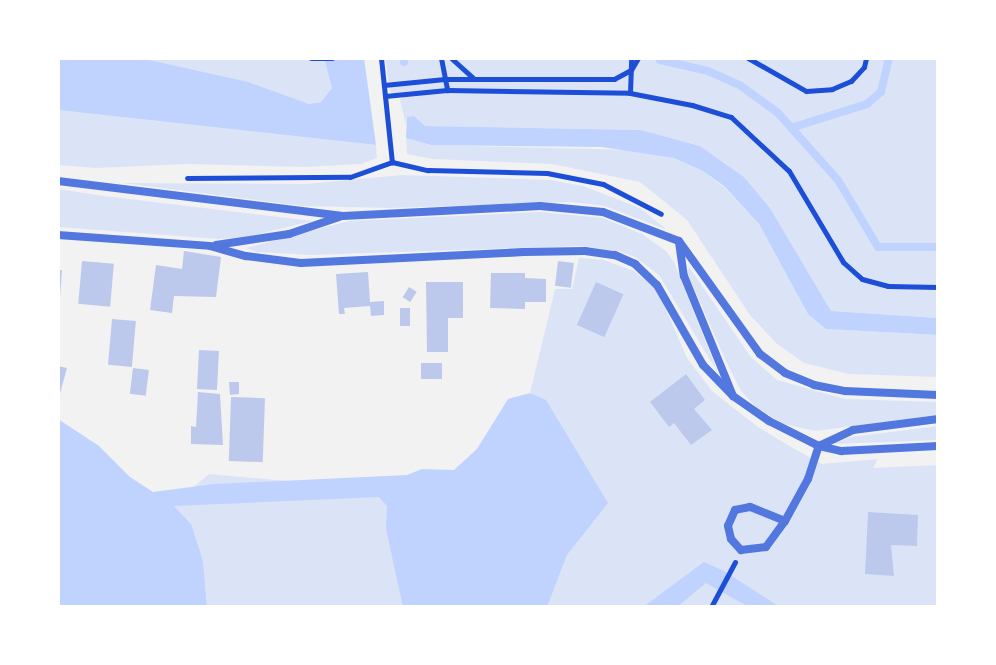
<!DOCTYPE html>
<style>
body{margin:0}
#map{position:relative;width:996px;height:665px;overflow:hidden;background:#f2f2f2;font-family:"Asap Condensed",sans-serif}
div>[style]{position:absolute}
.green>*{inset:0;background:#dbe4f7}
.water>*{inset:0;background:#bfd3fe}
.stream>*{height:8px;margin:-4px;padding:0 4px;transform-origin:4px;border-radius:4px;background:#bfd3fe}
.building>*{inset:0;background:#bdc9ec;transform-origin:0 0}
.path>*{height:5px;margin:-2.5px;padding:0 2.5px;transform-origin:2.5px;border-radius:2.5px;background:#1d4ed8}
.minor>*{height:8px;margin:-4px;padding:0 4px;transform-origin:4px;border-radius:4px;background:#5277de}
span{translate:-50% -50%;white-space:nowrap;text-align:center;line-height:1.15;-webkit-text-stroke:6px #fff;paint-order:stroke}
.frame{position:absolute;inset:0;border:60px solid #fff;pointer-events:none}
</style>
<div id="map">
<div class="green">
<i style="clip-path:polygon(133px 58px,324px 58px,332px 88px,321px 102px,309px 104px)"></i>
<i style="clip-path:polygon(385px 58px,938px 58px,938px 318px,831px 311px,770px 208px,744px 177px,700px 146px,641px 130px,424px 126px,414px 116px,407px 117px,406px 125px,400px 100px,404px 96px,390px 92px)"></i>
<i style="clip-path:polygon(58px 110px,376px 145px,377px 158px,361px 164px,304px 167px,187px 164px,96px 168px,58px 165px)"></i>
<i style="clip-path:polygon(406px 138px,431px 145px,636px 150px,674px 158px,703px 171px,724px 187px,759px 224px,808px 314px,826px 329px,938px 335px,938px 377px,849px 374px,804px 363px,776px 343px,750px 315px,687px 220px,640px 182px,552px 164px,432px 159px,407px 154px)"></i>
<i style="clip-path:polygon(402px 175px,551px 180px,583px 186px,640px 208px,667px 230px,605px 206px,572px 202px,391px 208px,302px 206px,122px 183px,306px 184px)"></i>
<i style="clip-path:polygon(58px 189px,104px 196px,313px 221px,246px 237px,220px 239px,58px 227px)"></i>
<i style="clip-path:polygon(540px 212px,603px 218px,642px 234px,666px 251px,674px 262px,718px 373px,659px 275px,635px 257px,618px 251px,580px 246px,311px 255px,257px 252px,246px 248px,349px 221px)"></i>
<i style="clip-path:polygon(579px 258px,604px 260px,634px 271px,658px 291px,687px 358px,712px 391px,758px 427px,793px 448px,822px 464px,878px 459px,873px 468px,938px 465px,938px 607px,207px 607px,203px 560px,169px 508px,209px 474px,378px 489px,387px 506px,567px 555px,607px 502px,546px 401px,530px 393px,555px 289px,572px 289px)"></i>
<i style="clip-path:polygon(689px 267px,751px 357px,777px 380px,845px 399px,938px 402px,938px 415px,815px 431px,784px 424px,758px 409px,741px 391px,725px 359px,687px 272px)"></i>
<i style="clip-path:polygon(938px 426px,938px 440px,834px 444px,851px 437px)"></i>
</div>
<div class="water">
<i style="clip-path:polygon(58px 58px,149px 60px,248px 82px,309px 104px,321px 102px,332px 88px,324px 58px,364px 58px,376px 145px,58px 110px)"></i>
<i style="clip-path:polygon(482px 58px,608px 58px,483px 60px)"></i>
<i style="clip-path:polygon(414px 116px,425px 126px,641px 130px,700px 146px,744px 177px,770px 208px,831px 311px,938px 318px,938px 335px,826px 329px,808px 314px,759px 224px,724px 186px,703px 171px,674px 158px,602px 147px,431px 145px,406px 138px,407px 117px)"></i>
<i style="clip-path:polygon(530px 393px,546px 400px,608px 503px,567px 555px,547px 607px,403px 607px,386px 529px,387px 506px,379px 497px,174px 506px,191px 524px,203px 561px,207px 607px,58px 607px,58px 419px,99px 446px,130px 477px,153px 492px,214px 484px,407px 475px,422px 469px,454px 470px,477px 449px,508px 399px)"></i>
<i style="clip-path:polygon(704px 562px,724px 571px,780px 607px,749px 607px,706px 583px,677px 607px,643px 607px)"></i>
</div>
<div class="stream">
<i style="left:403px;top:58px;width:4px;rotate:76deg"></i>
<i style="left:660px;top:60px;width:49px;rotate:12.9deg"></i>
<i style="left:708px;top:71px;width:36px;rotate:24deg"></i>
<i style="left:741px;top:86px;width:46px;rotate:36.1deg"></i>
<i style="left:778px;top:113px;width:90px;rotate:48.2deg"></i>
<i style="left:838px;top:180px;width:78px;rotate:59.2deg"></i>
<i style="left:878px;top:247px;width:60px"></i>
<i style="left:794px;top:127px;width:77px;rotate:-17.5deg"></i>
<i style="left:867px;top:104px;width:18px;rotate:-41deg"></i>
<i style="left:881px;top:92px;width:35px;rotate:-77deg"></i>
</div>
<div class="building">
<i style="clip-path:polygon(184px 251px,221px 257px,216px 297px,174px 296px,172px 313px,150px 310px,156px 265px,182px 269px)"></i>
<i style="left:82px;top:261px;width:32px;height:43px;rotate:5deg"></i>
<i style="left:558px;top:261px;width:16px;height:25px;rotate:7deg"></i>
<i style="clip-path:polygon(58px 270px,62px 270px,60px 297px,58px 297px)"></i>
<i style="clip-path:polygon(368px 272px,370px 302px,384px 301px,384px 315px,371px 316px,370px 306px,344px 308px,345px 314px,339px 314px,336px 274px)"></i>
<i style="clip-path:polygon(491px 273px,525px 273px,525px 278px,546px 279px,546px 302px,525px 302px,525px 309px,490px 308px)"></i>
<i style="clip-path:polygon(426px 282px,463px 282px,463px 318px,448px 318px,448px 352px,427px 352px)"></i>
<i style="left:596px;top:282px;width:30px;height:47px;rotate:24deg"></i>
<i style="left:409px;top:287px;width:9px;height:12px;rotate:32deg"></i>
<i style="left:400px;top:308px;width:10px;height:18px"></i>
<i style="left:112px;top:319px;width:24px;height:46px;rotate:5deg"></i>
<i style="left:199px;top:350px;width:20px;height:39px;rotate:3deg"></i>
<i style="left:421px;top:363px;width:21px;height:16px"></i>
<i style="clip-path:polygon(58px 366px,67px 368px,59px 397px,58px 397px)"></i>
<i style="left:133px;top:368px;width:16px;height:26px;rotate:7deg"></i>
<i style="clip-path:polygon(686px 374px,705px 400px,694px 409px,712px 430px,691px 445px,674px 423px,669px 427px,650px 402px)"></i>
<i style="clip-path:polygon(229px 382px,239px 382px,239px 394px,230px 395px)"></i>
<i style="clip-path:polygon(198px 392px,220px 394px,223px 445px,191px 444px,191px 426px,196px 427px)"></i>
<i style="left:231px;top:397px;width:34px;height:64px;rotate:2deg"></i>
<i style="clip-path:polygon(868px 512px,918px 515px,917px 546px,891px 545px,894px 576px,865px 574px)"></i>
</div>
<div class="path">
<i style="left:311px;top:58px;width:21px"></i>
<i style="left:381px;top:58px;width:105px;rotate:84deg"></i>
<i style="left:392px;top:162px;width:37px;rotate:13deg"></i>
<i style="left:428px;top:170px;width:119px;rotate:1.4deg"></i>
<i style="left:547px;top:173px;width:57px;rotate:11.1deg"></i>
<i style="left:603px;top:184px;width:65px;rotate:27.3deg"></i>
<i style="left:441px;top:58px;width:33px;rotate:79deg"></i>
<i style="left:451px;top:58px;width:30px;rotate:42deg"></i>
<i style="left:748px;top:58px;width:67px;rotate:29.6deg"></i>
<i style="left:806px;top:91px;width:26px;rotate:-4deg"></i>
<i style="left:832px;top:89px;width:21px;rotate:-23deg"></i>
<i style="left:851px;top:81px;width:19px;rotate:-47deg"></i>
<i style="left:864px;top:67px;width:9px;rotate:-77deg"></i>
<i style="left:384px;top:85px;width:61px;rotate:-5.6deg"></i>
<i style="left:445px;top:79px;width:169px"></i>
<i style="left:614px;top:79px;width:19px;rotate:-28deg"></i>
<i style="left:631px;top:70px;width:14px;rotate:-60deg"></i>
<i style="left:630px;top:93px;width:35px;rotate:-88deg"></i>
<i style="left:385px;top:96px;width:62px;rotate:-5.5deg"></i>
<i style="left:447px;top:90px;width:183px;rotate:0.9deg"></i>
<i style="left:630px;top:93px;width:63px;rotate:11deg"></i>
<i style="left:692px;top:105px;width:41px;rotate:17.1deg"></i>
<i style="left:731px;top:117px;width:79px;rotate:43deg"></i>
<i style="left:789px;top:171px;width:106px;rotate:59.3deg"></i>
<i style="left:843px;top:262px;width:25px;rotate:42deg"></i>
<i style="left:862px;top:279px;width:27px;rotate:15deg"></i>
<i style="left:888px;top:286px;width:50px;rotate:1.1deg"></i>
<i style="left:187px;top:178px;width:163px;rotate:-0.4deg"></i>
<i style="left:350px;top:177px;width:45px;rotate:-19.7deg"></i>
<i style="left:711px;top:607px;width:51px;rotate:-61.9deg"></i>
</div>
<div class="minor">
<i style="left:58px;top:181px;width:287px;rotate:7deg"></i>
<i style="left:343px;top:216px;width:197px;rotate:-2.9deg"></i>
<i style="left:540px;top:206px;width:63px;rotate:5.4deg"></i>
<i style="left:603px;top:212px;width:81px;rotate:20.9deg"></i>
<i style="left:679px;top:241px;width:139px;rotate:54.4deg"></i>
<i style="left:760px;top:354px;width:31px;rotate:37deg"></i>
<i style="left:785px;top:373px;width:31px;rotate:22deg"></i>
<i style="left:814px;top:385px;width:32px;rotate:11deg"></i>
<i style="left:845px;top:391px;width:93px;rotate:2.5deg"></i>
<i style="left:58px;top:235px;width:152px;rotate:4.1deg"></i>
<i style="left:210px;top:246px;width:37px;rotate:16deg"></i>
<i style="left:246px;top:256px;width:55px;rotate:7.3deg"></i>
<i style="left:301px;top:263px;width:223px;rotate:-2.8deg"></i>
<i style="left:524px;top:252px;width:61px;rotate:-0.9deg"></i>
<i style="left:585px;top:251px;width:30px;rotate:8deg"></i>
<i style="left:615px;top:255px;width:22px;rotate:24deg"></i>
<i style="left:635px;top:264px;width:30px;rotate:44deg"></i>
<i style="left:657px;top:285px;width:92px;rotate:60.1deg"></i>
<i style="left:703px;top:365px;width:43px;rotate:45.9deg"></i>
<i style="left:679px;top:242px;width:34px;rotate:82deg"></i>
<i style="left:684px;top:276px;width:130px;rotate:67.8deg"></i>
<i style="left:733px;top:396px;width:44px;rotate:34.8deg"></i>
<i style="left:769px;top:421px;width:56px;rotate:26.6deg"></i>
<i style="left:819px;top:446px;width:23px;rotate:13deg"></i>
<i style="left:841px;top:451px;width:97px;rotate:-3deg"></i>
<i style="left:216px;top:245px;width:74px;rotate:-8.6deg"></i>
<i style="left:289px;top:234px;width:53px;rotate:-18.8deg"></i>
<i style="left:819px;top:446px;width:38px;rotate:-25deg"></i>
<i style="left:853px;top:430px;width:86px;rotate:-7.4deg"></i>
<i style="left:785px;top:521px;width:38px;rotate:-158deg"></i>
<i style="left:750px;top:507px;width:15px;rotate:169deg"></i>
<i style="left:735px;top:510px;width:17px;rotate:114deg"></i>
<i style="left:728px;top:526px;width:13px;rotate:77deg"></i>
<i style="left:731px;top:539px;width:15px;rotate:48deg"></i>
<i style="left:741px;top:550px;width:25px;rotate:-7deg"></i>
<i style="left:766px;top:547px;width:32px;rotate:-54deg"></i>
<i style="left:785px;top:521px;width:48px;rotate:-61.3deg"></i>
<i style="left:808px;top:479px;width:35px;rotate:-72deg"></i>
</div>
<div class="frame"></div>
</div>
